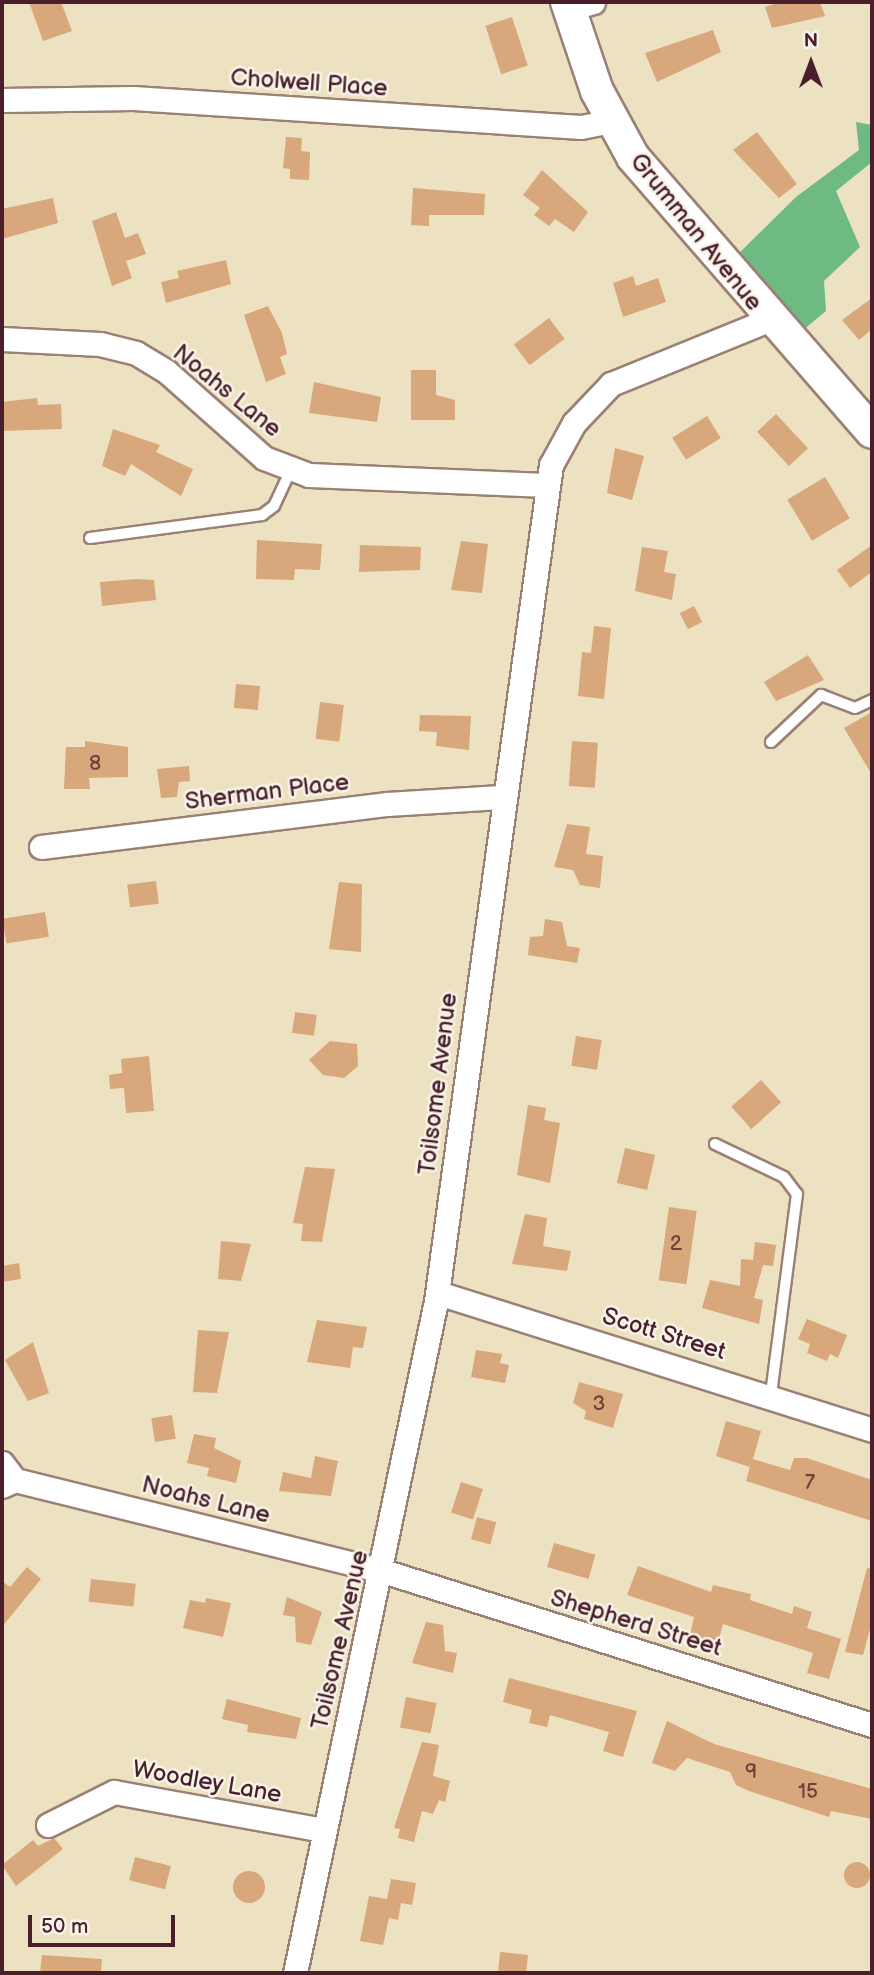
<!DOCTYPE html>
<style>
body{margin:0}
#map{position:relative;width:874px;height:1975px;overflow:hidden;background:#ece2c2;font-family:"Balsamiq Sans",sans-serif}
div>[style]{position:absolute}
.forest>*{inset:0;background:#6eba82}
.building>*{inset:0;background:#d8a77c;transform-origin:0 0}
.round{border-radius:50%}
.roads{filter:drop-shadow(2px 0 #9b8076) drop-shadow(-2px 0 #9b8076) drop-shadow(0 2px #9b8076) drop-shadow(0 -2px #9b8076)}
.lane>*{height:10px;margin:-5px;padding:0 5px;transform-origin:5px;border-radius:5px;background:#fff}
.street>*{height:23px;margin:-11.5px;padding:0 11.5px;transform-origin:11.5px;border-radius:11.5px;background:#fff}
.secondary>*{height:32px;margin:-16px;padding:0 16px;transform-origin:16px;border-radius:16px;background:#fff}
span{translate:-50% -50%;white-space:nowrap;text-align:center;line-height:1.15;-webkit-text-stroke:5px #f7f3e8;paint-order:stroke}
.number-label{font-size:21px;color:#6e413f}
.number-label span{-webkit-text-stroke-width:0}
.street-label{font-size:24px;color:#4a1f2b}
.frame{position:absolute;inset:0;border:4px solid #4a1f2b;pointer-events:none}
.north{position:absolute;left:776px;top:28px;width:70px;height:70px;-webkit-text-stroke:5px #f7f3e8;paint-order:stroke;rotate:0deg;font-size:19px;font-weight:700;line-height:28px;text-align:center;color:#4a1f2b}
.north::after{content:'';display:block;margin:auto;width:24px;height:32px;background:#4a1f2b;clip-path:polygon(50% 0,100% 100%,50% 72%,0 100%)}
.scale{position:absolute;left:28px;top:1915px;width:147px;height:32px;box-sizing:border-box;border:4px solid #4a1f2b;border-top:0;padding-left:9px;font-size:21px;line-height:24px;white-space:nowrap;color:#4a1f2b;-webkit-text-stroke:5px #f7f3e8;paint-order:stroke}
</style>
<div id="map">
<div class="forest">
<i style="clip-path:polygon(856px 122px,872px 125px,872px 162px,836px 191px,860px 247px,824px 281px,826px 311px,790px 341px,732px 260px,796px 197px,859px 150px)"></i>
</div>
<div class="building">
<i style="clip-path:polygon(29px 2px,61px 2px,72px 31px,43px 41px)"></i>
<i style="clip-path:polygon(780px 2px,820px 2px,825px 16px,772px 28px,765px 7px)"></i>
<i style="left:512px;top:17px;width:51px;height:28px;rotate:72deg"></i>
<i style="clip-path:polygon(713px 30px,721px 52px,657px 82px,645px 53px)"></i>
<i style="clip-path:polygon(757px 132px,797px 184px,779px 198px,733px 150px)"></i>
<i style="clip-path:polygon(286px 137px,302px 138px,301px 151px,310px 152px,309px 180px,290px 179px,290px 169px,283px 168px)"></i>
<i style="clip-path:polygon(542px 170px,588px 212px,574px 232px,555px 219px,549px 226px,534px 215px,540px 208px,523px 195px)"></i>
<i style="clip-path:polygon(413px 188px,485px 194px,484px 215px,429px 215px,429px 226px,411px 225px)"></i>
<i style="clip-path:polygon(53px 198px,58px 223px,2px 239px,2px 209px)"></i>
<i style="clip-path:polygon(116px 212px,125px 238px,138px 233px,146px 254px,126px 261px,132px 278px,112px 286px,92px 221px)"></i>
<i style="clip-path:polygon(226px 260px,231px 284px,166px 303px,161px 282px,179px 278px,177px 271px)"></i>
<i style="clip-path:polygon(633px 276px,636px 286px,658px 278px,666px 302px,623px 317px,613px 283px)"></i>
<i style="clip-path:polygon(872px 298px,872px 329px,859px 340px,842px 320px)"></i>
<i style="clip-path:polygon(268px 306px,282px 333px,287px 354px,280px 357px,286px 374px,266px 382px,244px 315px)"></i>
<i style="left:549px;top:318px;width:26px;height:44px;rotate:53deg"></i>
<i style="clip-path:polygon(411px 370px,436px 370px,436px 395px,455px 400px,455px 420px,411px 420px)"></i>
<i style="clip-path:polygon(314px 382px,381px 397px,377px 422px,309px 413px)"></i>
<i style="clip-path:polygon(37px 398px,38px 405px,61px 404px,62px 429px,2px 431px,2px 402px)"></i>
<i style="left:776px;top:414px;width:47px;height:26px;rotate:47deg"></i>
<i style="left:707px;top:416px;width:26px;height:41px;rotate:58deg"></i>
<i style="clip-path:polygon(113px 429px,160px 445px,156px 452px,193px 469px,181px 496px,131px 464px,125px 476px,102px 466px)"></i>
<i style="clip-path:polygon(615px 448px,644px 456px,632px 500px,607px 493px)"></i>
<i style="left:825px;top:477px;width:48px;height:44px;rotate:59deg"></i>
<i style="clip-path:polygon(257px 540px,322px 544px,320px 570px,295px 569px,294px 580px,256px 579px)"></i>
<i style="clip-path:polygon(461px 541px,488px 544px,482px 593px,451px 590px)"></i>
<i style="clip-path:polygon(360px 545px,421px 547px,420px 570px,359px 572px)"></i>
<i style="clip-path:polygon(872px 545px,872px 572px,850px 588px,837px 570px)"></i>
<i style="clip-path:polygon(642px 547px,668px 551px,664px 572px,676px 574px,672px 600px,635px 591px)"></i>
<i style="clip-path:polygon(137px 579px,154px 580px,156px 600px,102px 606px,100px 582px)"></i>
<i style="left:694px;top:606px;width:18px;height:16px;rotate:63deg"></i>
<i style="clip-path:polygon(594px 626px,611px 628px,604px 699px,578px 696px,582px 652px,591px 653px)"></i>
<i style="clip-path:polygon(808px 655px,824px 680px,776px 701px,764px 682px)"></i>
<i style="left:236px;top:684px;width:24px;height:24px;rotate:5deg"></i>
<i style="left:320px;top:702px;width:24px;height:37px;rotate:7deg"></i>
<i style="clip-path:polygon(872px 712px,872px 775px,844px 728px)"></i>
<i style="clip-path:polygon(420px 715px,471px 716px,469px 750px,436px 746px,437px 732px,419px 731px)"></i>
<i style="clip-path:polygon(85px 741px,128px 747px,128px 777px,89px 778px,90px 789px,64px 789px,66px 747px,85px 747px)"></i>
<i style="left:572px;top:741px;width:26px;height:45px;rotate:4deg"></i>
<i style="clip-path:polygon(189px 766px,190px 781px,179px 782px,177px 797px,161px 798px,157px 769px)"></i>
<i style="clip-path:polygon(567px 824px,590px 827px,586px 854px,603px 856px,600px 888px,580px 885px,573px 870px,554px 867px)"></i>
<i style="left:156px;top:881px;width:23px;height:29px;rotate:83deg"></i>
<i style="clip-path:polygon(339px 882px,362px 884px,361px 952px,329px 949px)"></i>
<i style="left:45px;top:912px;width:25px;height:43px;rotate:81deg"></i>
<i style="clip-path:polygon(545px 919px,562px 922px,567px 946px,580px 948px,577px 963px,528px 955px,530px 937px,543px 936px)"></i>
<i style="left:295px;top:1012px;width:22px;height:21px;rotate:8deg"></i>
<i style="left:576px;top:1036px;width:26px;height:30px;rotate:9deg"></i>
<i style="clip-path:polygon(330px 1041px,357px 1044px,358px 1066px,344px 1078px,323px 1075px,309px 1060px)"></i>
<i style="clip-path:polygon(149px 1056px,154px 1111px,126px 1113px,124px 1088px,110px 1089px,109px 1075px,122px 1073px,121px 1059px)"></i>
<i style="left:761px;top:1080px;width:30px;height:40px;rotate:48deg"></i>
<i style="clip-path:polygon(528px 1105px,546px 1108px,544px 1120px,560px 1123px,550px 1183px,517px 1175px)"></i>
<i style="left:625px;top:1148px;width:31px;height:36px;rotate:13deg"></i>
<i style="clip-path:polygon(305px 1167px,335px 1169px,322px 1242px,301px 1241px,303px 1224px,293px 1223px)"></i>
<i style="left:669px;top:1207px;width:28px;height:74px;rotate:8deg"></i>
<i style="clip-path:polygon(525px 1214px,547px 1218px,543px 1246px,571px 1251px,567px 1271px,512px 1264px)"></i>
<i style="clip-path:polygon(221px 1241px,251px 1244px,241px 1281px,218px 1279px)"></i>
<i style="clip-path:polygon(755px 1242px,776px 1245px,773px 1266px,763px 1265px,754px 1298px,763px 1300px,759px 1324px,702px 1308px,710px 1280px,740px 1286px,741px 1259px,753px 1260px)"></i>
<i style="clip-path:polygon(19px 1263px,21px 1279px,2px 1282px,2px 1266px)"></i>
<i style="clip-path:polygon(807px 1319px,847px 1335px,838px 1358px,830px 1354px,827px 1361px,807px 1353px,810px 1344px,798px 1339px)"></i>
<i style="clip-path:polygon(317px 1320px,367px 1327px,363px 1348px,353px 1347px,350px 1368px,307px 1362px)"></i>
<i style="clip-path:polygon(198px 1330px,229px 1332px,217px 1393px,193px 1392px)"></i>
<i style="clip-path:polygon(33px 1342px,49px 1393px,28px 1401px,5px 1360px)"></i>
<i style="clip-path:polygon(476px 1350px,502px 1354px,500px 1363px,509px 1365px,505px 1383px,471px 1377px)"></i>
<i style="clip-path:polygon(579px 1382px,623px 1394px,613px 1428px,584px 1419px,586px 1411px,573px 1403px)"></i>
<i style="left:172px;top:1415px;width:24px;height:21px;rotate:81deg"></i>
<i style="clip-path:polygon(726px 1421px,761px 1431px,753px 1459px,790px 1470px,794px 1458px,807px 1458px,872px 1480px,872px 1521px,746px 1481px,750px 1467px,716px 1456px)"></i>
<i style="clip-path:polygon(194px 1434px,216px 1438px,214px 1448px,241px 1461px,236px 1483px,207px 1476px,209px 1468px,187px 1463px)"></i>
<i style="clip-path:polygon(315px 1456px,338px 1461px,331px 1496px,279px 1491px,283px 1472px,311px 1478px)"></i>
<i style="left:461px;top:1482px;width:23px;height:32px;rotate:18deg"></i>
<i style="left:477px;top:1517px;width:20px;height:23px;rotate:15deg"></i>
<i style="left:554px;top:1543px;width:43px;height:25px;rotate:16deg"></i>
<i style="clip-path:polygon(638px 1566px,711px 1592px,713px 1585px,751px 1594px,750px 1600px,792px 1614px,794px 1606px,812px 1612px,807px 1628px,841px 1639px,829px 1679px,807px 1673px,813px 1653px,723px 1624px,718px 1643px,690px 1635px,694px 1617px,627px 1595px)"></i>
<i style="clip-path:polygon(27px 1567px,41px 1579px,2px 1627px,2px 1581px,10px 1587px)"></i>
<i style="clip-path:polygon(867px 1568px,872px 1569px,872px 1622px,863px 1655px,845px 1652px)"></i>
<i style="left:91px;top:1579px;width:45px;height:23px;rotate:6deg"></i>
<i style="clip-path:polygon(287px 1597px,322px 1612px,311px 1645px,296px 1642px,295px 1617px,283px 1615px)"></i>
<i style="clip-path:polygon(206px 1598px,231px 1603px,223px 1637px,183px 1628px,190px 1600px,205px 1603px)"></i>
<i style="clip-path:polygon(426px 1622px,443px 1625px,445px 1651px,457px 1653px,453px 1673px,412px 1663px)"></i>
<i style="clip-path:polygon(509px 1678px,637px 1711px,623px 1757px,603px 1751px,609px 1732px,550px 1715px,547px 1727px,529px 1723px,532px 1710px,503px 1702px)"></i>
<i style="left:406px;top:1697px;width:31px;height:31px;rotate:11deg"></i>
<i style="clip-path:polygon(227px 1699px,301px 1718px,296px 1739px,247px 1732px,248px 1725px,222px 1719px)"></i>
<i style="clip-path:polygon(667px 1721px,714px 1744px,872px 1789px,872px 1819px,831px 1811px,829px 1817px,749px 1791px,736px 1785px,730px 1772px,687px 1758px,675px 1771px,652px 1763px)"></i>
<i style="clip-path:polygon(422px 1742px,439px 1745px,433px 1776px,450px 1781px,445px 1802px,439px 1800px,433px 1814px,422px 1811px,414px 1842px,398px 1838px,400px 1829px,394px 1828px)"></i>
<i style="clip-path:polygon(54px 1838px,63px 1849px,16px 1886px,2px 1865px,33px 1840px,38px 1846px)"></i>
<i style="left:135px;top:1857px;width:37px;height:24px;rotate:14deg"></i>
<i class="round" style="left:844px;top:1862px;width:26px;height:26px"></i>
<i class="round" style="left:233px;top:1871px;width:32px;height:32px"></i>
<i style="clip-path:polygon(391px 1879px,416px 1883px,412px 1905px,401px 1903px,398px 1920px,389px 1918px,383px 1945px,360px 1941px,369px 1896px,387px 1899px)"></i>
<i style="clip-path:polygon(500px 1952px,528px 1955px,526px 1973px,498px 1973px)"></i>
<i style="clip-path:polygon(42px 1955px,102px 1959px,101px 1973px,40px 1973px)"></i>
</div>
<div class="roads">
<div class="lane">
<i style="left:90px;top:538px;width:174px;rotate:-7.6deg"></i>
<i style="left:262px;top:515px;width:15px;rotate:-37deg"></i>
<i style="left:274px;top:506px;width:40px;rotate:-65deg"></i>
<i style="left:771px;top:742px;width:69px;rotate:-43.2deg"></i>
<i style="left:821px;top:695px;width:36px;rotate:21deg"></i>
<i style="left:855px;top:708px;width:19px;rotate:-25deg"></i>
<i style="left:715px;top:1144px;width:76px;rotate:25.6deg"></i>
<i style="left:784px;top:1177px;width:21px;rotate:53deg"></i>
<i style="left:797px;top:1194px;width:203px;rotate:97.4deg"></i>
</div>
<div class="street">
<i style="left:569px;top:9px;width:25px;rotate:-16deg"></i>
<i style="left:2px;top:100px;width:131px;rotate:-0.9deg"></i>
<i style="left:133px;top:98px;width:449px;rotate:3.7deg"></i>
<i style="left:581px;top:127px;width:31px;rotate:-11deg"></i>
<i style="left:2px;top:339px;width:98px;rotate:2.9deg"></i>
<i style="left:100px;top:344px;width:37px;rotate:14deg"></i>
<i style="left:136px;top:353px;width:35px;rotate:31deg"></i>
<i style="left:166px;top:371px;width:131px;rotate:41.6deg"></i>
<i style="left:264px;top:458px;width:48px;rotate:20.7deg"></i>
<i style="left:309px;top:475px;width:237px;rotate:2.4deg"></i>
<i style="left:41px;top:847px;width:349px;rotate:-7.1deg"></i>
<i style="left:387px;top:804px;width:114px;rotate:-3.5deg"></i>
<i style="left:438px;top:1293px;width:455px;rotate:17.5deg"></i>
<i style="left:2px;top:1463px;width:21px;rotate:53deg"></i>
<i style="left:15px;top:1480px;width:14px;rotate:155deg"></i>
<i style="left:15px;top:1480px;width:379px;rotate:13.9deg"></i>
<i style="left:383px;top:1571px;width:513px;rotate:17.48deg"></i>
<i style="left:48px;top:1825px;width:74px;rotate:-26.6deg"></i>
<i style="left:114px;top:1792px;width:212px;rotate:10.3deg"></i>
<i style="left:295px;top:1973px;width:687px;rotate:-78.15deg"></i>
<i style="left:436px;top:1301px;width:844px;rotate:-82.17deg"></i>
<i style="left:551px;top:465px;width:48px;rotate:-61.3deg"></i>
<i style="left:574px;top:423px;width:54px;rotate:-46.5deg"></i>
<i style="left:611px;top:384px;width:170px;rotate:-22.1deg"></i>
</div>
<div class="secondary">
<i style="left:567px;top:2px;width:94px;rotate:71.4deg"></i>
<i style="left:597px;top:91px;width:75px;rotate:61.4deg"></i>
<i style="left:633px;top:157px;width:364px;rotate:49deg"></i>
</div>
</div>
<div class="number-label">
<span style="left:95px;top:764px">8</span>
<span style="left:676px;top:1244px">2</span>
<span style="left:599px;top:1404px">3</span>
<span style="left:810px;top:1483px">7</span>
<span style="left:751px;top:1772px">9</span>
<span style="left:808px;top:1792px">15</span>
</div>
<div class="street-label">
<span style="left:309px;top:83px;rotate:4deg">Cholwell Place</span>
<span style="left:696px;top:232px;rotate:51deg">Grumman Avenue</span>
<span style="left:227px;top:391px;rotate:39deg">Noahs Lane</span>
<span style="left:267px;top:792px;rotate:-7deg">Sherman Place</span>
<span style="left:438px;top:1084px;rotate:-83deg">Toilsome Avenue</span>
<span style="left:664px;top:1334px;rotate:17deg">Scott Street</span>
<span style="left:206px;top:1500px;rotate:14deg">Noahs Lane</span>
<span style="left:636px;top:1623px;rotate:17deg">Shepherd Street</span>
<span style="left:340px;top:1640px;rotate:-77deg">Toilsome Avenue</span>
<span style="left:207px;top:1782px;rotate:10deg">Woodley Lane</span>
</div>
<div class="frame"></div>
<div class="north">N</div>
<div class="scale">50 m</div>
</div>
